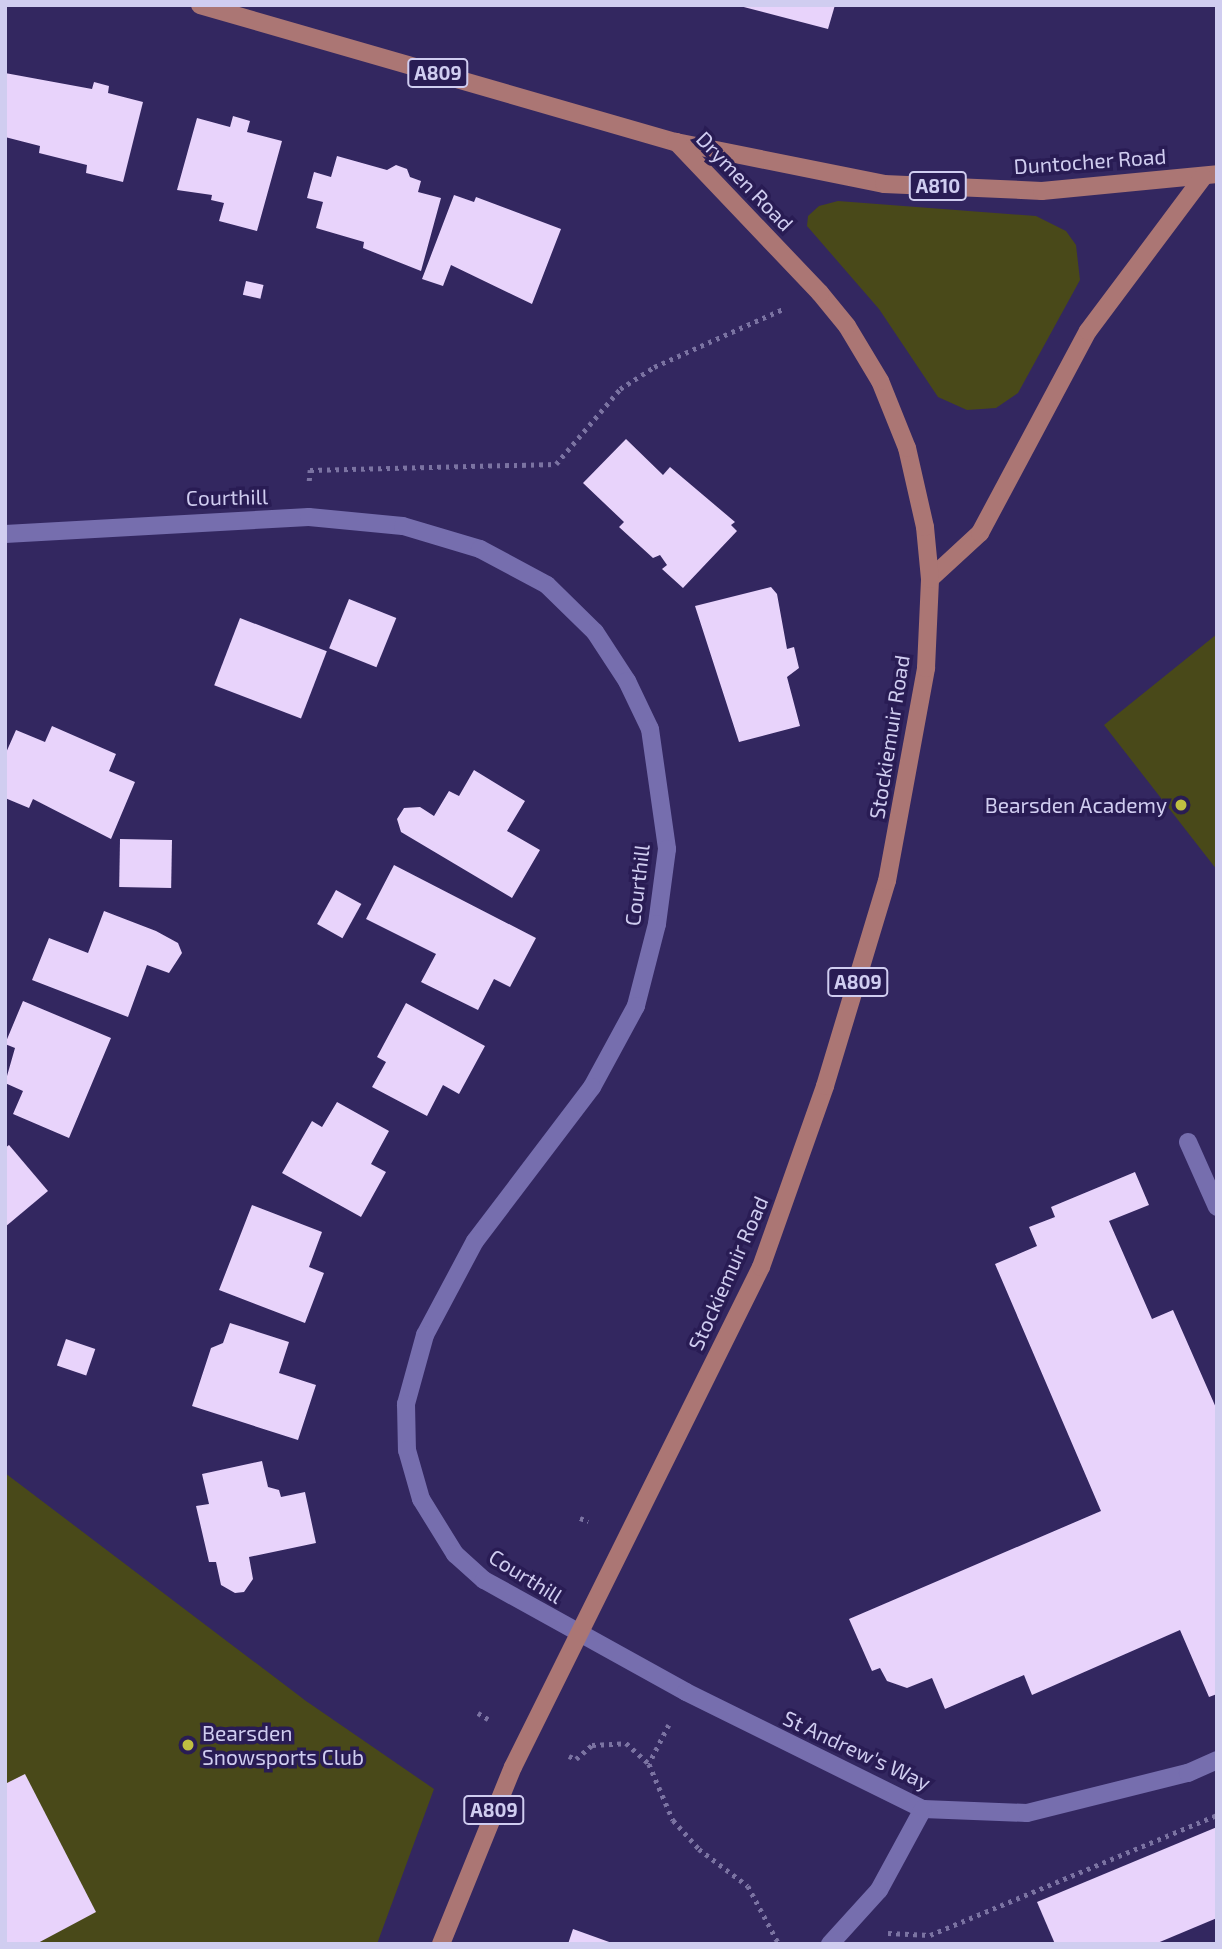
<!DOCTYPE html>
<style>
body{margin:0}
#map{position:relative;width:1222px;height:1949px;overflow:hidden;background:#332760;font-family:"Exo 2",sans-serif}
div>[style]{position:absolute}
.green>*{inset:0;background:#494919}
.building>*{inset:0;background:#e8d3fb;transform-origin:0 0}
.path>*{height:4.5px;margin-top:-2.25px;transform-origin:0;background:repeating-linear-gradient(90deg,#7b73a2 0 3.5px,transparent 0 8.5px)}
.lane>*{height:18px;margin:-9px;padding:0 9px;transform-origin:9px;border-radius:9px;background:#766eae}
.street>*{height:18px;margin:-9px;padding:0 9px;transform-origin:9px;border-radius:9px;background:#766eae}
.primary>*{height:18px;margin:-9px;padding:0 9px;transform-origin:9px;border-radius:9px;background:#ab7674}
.dots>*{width:19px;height:19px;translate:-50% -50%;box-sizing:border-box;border:4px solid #291c54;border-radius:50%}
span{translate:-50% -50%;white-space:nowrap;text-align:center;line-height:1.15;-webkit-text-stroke:7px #291c54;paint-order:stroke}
.shield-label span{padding:2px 5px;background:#291c54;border:2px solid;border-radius:5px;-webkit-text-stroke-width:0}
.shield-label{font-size:19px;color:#d0cdf0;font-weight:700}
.street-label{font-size:21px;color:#d0cdf0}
.poi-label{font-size:21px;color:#d0cdf0}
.right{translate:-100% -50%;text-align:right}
.left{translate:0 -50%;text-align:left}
.frame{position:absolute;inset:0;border:7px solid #d0cdf0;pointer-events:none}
</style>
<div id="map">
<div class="green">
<i style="clip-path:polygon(838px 201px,1036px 216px,1066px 231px,1076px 245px,1080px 280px,1018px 393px,996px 408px,967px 410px,938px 397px,879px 309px,807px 226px,808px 216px,819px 206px)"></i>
<i style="clip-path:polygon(1217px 634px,1217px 870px,1104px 725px)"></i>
<i style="clip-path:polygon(5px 1473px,306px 1701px,434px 1789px,377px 1944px,5px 1944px)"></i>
</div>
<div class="building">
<i style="clip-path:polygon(736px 5px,835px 5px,828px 29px)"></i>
<i style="clip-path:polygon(5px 73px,92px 89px,94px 82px,109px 86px,108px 93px,143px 102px,123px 182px,86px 173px,87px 165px,39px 153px,40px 146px,5px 137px)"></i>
<i style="clip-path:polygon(233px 116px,250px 121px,247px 132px,282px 141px,257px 231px,219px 221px,224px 203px,211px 200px,212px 195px,177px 190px,197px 118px,230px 127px)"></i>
<i style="clip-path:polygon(337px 156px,387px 170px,396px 165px,407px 169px,410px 177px,421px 181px,418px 192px,441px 198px,421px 271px,363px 248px,364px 242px,316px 228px,323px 202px,307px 198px,314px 172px,331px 177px)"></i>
<i style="clip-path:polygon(454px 195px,474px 202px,476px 197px,561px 229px,532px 304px,451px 265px,443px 286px,422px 279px)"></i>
<i style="left:246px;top:281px;width:18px;height:14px;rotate:13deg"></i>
<i style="clip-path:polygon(626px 439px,663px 475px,670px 467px,735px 522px,731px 525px,737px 531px,683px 588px,662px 569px,667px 565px,660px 555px,653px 558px,619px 527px,624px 522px,583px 483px)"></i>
<i style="clip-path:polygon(771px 587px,777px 594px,787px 649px,794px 647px,799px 668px,787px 677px,800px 726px,739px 742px,695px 606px)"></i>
<i style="left:349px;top:599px;width:51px;height:53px;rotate:22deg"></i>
<i style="left:240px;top:618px;width:93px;height:72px;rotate:21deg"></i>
<i style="clip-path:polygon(52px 726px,116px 754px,109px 771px,135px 782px,111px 839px,33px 799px,29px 808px,5px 798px,5px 755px,16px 730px,45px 742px)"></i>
<i style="clip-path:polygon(474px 770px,525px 801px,507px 831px,540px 850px,512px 898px,401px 832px,397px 819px,404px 808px,420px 807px,434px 816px,449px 791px,459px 796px)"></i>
<i style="left:120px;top:839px;width:52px;height:48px;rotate:1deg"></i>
<i style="clip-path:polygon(394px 865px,536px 938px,510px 987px,494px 979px,478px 1010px,421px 982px,436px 954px,366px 919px)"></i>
<i style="left:336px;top:890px;width:29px;height:39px;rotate:29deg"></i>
<i style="clip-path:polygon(104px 911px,156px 931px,178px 943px,182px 953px,169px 973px,147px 965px,128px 1017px,32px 980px,49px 938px,88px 953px)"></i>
<i style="clip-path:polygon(23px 1001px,111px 1038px,69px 1138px,13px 1114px,23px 1091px,5px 1083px,15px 1048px,5px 1044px)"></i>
<i style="clip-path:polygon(406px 1003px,485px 1046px,459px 1094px,443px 1085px,427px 1116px,372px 1087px,386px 1062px,377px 1057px)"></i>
<i style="clip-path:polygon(337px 1102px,389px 1131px,371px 1164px,386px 1172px,361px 1217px,282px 1173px,312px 1121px,322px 1127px)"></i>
<i style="clip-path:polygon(9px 1145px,48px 1191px,5px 1227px,5px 1148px)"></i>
<i style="clip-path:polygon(1135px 1172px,1149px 1205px,1109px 1221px,1152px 1319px,1173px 1310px,1217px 1410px,1217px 1694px,1209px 1697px,1180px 1630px,1032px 1695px,1024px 1675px,945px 1709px,932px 1678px,907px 1688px,887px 1681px,880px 1668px,872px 1671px,849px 1619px,1101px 1511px,995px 1264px,1037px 1246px,1029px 1227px,1055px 1217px,1051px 1207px)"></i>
<i style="clip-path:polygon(252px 1205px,322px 1232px,309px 1267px,324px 1273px,305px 1323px,219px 1290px)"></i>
<i style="clip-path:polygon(230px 1323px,289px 1342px,279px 1373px,316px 1385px,298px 1440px,192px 1406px,211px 1348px,223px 1343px)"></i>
<i style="left:66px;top:1339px;width:31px;height:28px;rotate:19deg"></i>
<i style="clip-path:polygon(262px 1461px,268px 1487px,279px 1490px,281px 1497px,305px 1492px,316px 1543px,249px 1557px,253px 1579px,244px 1592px,235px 1593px,221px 1585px,216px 1562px,209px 1562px,196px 1506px,209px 1504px,202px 1474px)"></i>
<i style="clip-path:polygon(25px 1774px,96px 1912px,36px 1944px,5px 1944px,5px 1784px)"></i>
<i style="clip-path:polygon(1217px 1827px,1217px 1918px,1155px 1944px,1055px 1944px,1037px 1902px)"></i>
<i style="clip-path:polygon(573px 1929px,612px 1943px,612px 1944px,568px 1944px)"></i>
</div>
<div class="path">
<i style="left:309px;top:481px;width:11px;rotate:-85deg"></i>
<i style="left:310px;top:470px;width:246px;rotate:-1.4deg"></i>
<i style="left:556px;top:464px;width:99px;rotate:-49.5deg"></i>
<i style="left:620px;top:389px;width:40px;rotate:-32.9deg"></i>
<i style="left:654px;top:367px;width:144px;rotate:-24.2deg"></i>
<i style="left:580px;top:1518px;width:9px;rotate:21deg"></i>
<i style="left:478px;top:1713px;width:12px;rotate:31deg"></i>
<i style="left:669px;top:1725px;width:44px;rotate:117.1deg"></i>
<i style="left:649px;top:1764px;width:61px;rotate:66.8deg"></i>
<i style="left:673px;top:1820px;width:39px;rotate:48deg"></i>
<i style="left:699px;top:1849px;width:61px;rotate:37.1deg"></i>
<i style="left:748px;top:1886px;width:66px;rotate:61.9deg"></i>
<i style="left:569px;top:1756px;width:8px;rotate:23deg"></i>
<i style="left:576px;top:1759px;width:21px;rotate:-41deg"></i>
<i style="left:592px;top:1745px;width:34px;rotate:-3deg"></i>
<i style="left:626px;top:1743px;width:31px;rotate:42deg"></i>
<i style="left:888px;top:1933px;width:42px;rotate:2.7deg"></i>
<i style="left:930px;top:1935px;width:311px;rotate:-22.7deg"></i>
</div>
<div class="lane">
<i style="left:1188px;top:1142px;width:71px;rotate:66deg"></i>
<i style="left:923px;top:1809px;width:104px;rotate:2.2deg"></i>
<i style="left:1027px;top:1813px;width:166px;rotate:-14deg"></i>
<i style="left:1188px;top:1773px;width:32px;rotate:-24deg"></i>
</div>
<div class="street">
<i style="left:5px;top:534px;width:304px;rotate:-3.2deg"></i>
<i style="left:309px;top:517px;width:94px;rotate:5.5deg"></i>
<i style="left:403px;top:526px;width:80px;rotate:16.6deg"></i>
<i style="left:480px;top:549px;width:76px;rotate:28.2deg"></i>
<i style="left:547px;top:585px;width:67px;rotate:44.4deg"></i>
<i style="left:595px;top:632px;width:59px;rotate:56.9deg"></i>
<i style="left:627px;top:681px;width:53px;rotate:64.4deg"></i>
<i style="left:650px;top:729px;width:121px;rotate:81.9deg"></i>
<i style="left:667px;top:849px;width:76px;rotate:97.6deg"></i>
<i style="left:657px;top:924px;width:85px;rotate:104.4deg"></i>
<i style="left:636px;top:1006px;width:92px;rotate:118.5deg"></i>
<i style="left:592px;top:1087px;width:193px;rotate:127.2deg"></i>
<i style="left:475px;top:1241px;width:106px;rotate:118deg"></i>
<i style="left:425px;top:1335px;width:72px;rotate:105.4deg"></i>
<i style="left:406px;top:1404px;width:46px;rotate:88.8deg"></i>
<i style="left:407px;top:1450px;width:51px;rotate:74.1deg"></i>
<i style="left:421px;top:1499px;width:65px;rotate:58.3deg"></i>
<i style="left:455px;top:1554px;width:39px;rotate:42deg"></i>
<i style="left:484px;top:1580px;width:231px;rotate:29deg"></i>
<i style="left:686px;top:1692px;width:264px;rotate:26.3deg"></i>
<i style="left:923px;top:1809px;width:92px;rotate:118.5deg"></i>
<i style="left:879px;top:1890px;width:73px;rotate:132.2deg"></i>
</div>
<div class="primary">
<i style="left:200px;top:5px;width:495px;rotate:16.1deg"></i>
<i style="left:676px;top:142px;width:212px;rotate:11.4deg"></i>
<i style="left:884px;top:184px;width:158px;rotate:2.5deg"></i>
<i style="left:1042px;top:191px;width:176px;rotate:-5.5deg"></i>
<i style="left:930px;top:579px;width:68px;rotate:-42.6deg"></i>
<i style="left:980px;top:533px;width:229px;rotate:-61.9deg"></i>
<i style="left:1088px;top:331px;width:192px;rotate:-53.2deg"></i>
<i style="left:441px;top:1944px;width:191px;rotate:-67.9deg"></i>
<i style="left:513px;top:1767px;width:558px;rotate:-63.62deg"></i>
<i style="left:761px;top:1267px;width:192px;rotate:-70.5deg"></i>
<i style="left:825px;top:1086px;width:214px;rotate:-73.2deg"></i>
<i style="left:887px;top:881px;width:217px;rotate:-79.6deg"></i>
<i style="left:926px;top:668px;width:89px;rotate:-87.4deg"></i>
<i style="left:930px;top:579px;width:52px;rotate:-95.5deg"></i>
<i style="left:925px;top:527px;width:81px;rotate:-102.8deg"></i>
<i style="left:907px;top:448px;width:72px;rotate:-111.9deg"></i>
<i style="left:880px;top:381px;width:64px;rotate:-121deg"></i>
<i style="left:847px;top:326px;width:43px;rotate:-129.3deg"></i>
<i style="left:820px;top:293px;width:209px;rotate:-133.6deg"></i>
</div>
<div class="dots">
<i style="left:1181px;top:805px;background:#bfbe41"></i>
<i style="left:188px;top:1745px;background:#bfbe41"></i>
</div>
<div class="shield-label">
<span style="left:438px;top:73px">A809</span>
<span style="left:938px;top:186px">A810</span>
<span style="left:858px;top:982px">A809</span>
<span style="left:494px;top:1810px">A809</span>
</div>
<div class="street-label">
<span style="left:1090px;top:161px;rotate:-4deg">Duntocher Road</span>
<span style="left:745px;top:181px;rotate:46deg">Drymen Road</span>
<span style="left:227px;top:497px;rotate:-1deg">Courthill</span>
<span style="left:889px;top:737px;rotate:-81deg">Stockiemuir Road</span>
<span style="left:637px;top:885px;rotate:-83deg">Courthill</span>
<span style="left:728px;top:1273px;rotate:-66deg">Stockiemuir Road</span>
<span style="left:526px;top:1576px;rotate:32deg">Courthill</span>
<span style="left:857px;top:1750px;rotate:25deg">St Andrew's Way</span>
</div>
<div class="poi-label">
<span class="right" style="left:1167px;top:805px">Bearsden Academy</span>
<span class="left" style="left:202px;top:1745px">Bearsden<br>Snowsports Club</span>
</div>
<div class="frame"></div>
</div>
